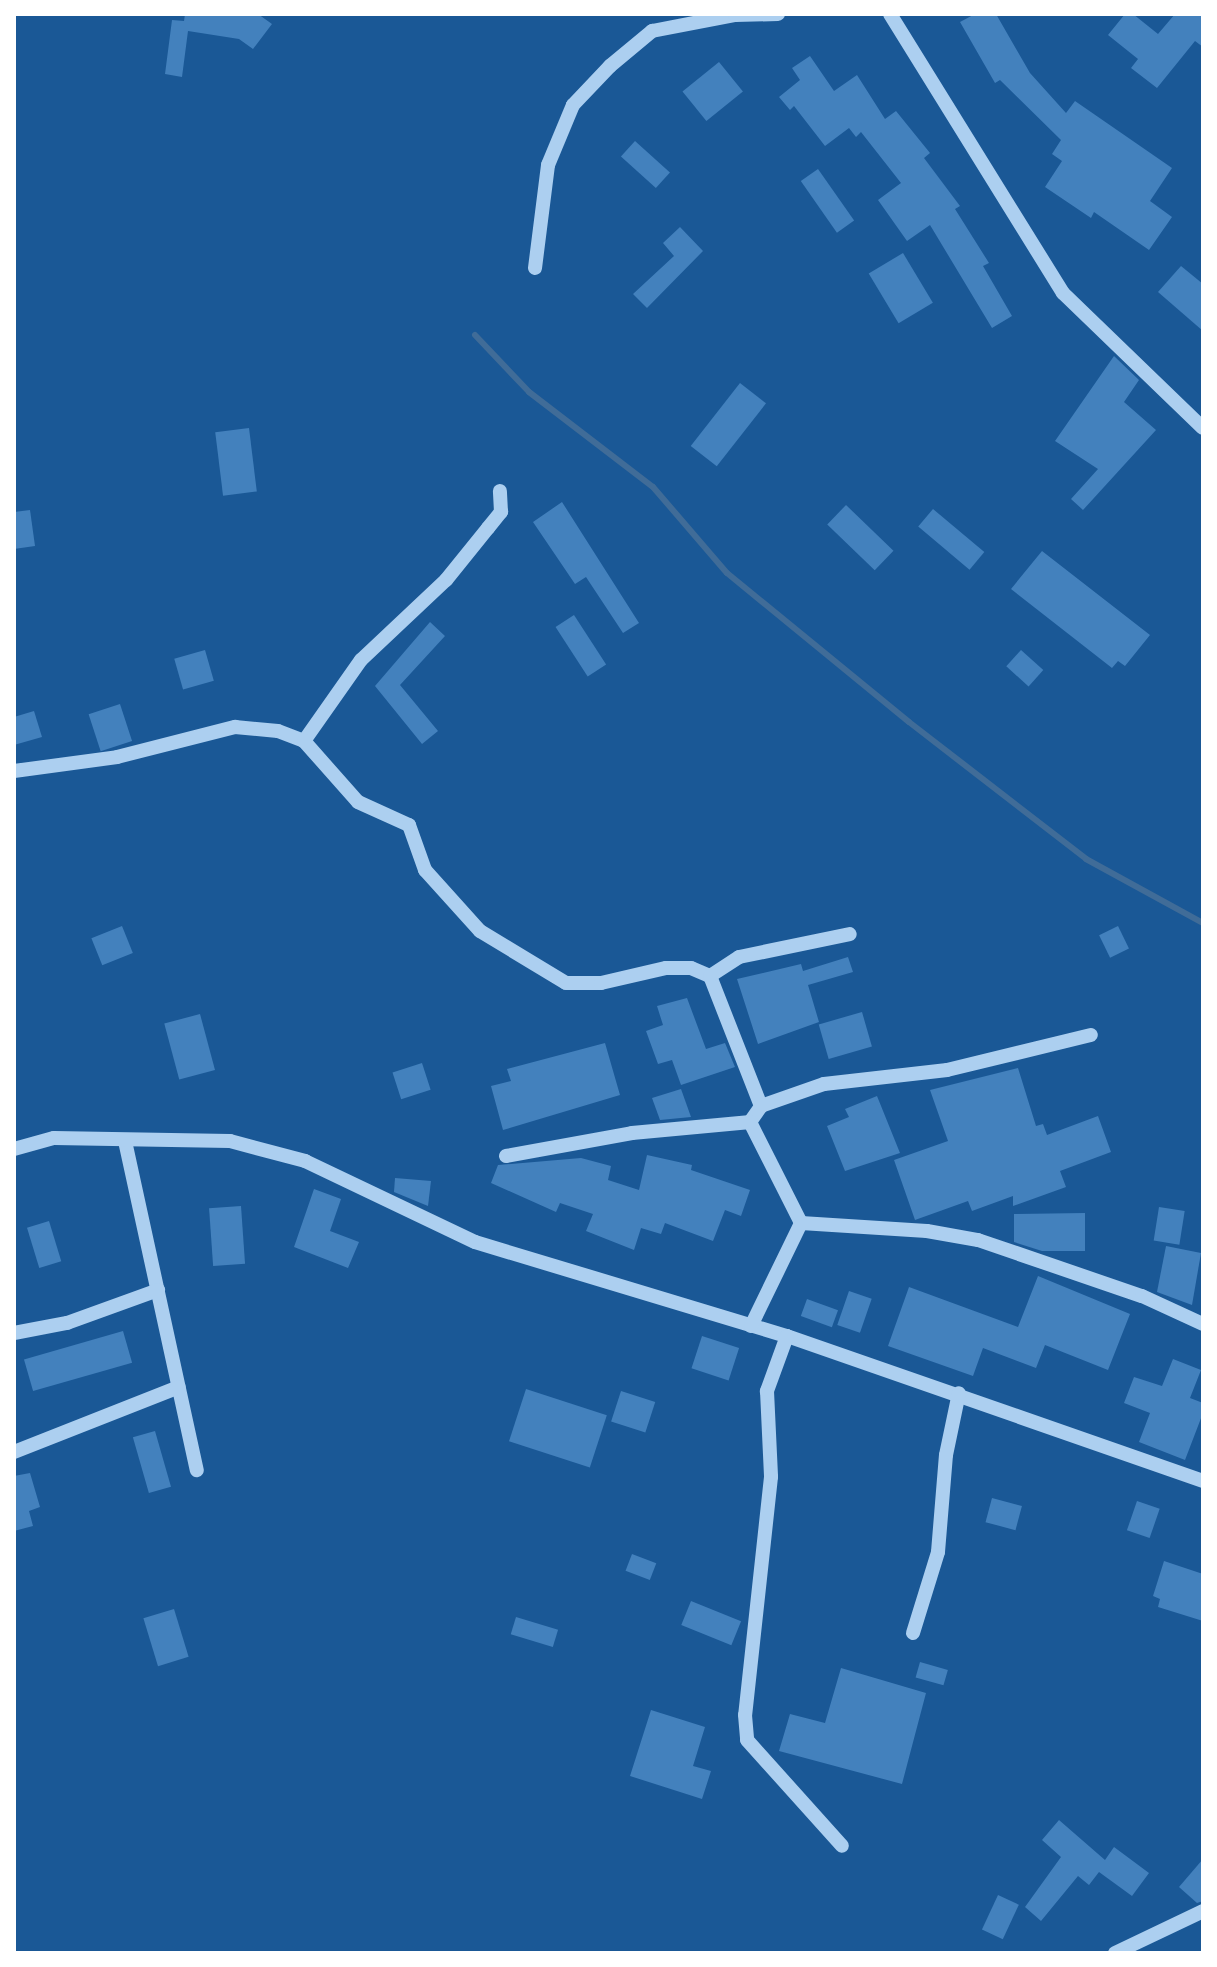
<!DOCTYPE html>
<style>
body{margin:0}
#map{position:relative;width:1217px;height:1967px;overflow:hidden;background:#1a5896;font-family:"Open Sans",sans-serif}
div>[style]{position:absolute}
.stream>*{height:6px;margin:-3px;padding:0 3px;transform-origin:3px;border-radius:3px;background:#406c98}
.building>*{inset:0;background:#4381bd;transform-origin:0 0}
.minor>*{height:14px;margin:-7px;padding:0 7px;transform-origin:7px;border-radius:7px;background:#accff0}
span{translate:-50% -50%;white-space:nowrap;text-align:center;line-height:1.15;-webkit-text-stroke:7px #1a5896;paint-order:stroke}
.frame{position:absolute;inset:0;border:16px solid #fff;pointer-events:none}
</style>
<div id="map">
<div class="stream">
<i style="left:475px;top:335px;width:79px;rotate:46.5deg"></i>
<i style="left:529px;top:392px;width:156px;rotate:37.5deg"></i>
<i style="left:653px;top:487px;width:113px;rotate:49.3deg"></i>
<i style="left:727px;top:573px;width:235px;rotate:39.3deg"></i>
<i style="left:909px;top:722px;width:224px;rotate:37.7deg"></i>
<i style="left:1086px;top:859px;width:133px;rotate:28.7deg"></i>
</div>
<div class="building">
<i style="clip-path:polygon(185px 14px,258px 14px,272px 24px,253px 49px,239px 39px,188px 31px,182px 77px,165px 74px,172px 20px,184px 21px)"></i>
<i style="clip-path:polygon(975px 14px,996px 14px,1030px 73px,1066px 113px,1075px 101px,1172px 168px,1150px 201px,1172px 217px,1149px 250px,1094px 212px,1091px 218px,1045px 187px,1062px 161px,1052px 154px,1061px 140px,1000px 80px,995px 83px,960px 22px)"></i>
<i style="clip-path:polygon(1125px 14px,1133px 14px,1158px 34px,1175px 14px,1203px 14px,1203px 47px,1195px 41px,1157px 88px,1131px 68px,1138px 59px,1108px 35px)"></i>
<i style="clip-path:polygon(810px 56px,834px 91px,857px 75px,885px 119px,896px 111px,930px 153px,924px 158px,960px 206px,955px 209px,989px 263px,983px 266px,1012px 316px,992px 328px,930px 225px,907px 241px,878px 200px,901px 183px,861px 132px,856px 137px,849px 128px,825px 146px,794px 106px,790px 110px,779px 97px,800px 80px,792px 68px)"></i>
<i style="left:719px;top:62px;width:38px;height:47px;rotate:51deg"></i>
<i style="left:635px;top:141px;width:47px;height:21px;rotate:42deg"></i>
<i style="left:818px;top:169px;width:63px;height:21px;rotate:55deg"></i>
<i style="clip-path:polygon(680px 227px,703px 251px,647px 308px,633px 294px,674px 256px,663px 243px)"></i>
<i style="left:903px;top:253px;width:58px;height:40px;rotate:59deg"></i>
<i style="clip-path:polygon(1181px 266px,1203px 284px,1203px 331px,1158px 292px)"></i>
<i style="clip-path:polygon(1114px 356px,1139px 380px,1124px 402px,1156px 430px,1083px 510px,1071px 499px,1098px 469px,1055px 441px)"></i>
<i style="left:740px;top:383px;width:33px;height:80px;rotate:38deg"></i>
<i style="left:249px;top:428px;width:64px;height:34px;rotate:83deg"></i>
<i style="clip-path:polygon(562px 502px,639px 623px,623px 633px,586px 577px,575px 584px,533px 522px)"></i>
<i style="left:846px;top:505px;width:66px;height:27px;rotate:44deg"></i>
<i style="left:933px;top:509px;width:67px;height:23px;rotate:40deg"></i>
<i style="clip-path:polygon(30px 510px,35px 546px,14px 549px,14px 512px)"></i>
<i style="clip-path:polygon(1042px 551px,1150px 635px,1125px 666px,1118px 661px,1112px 668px,1011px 589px)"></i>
<i style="left:574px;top:615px;width:59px;height:22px;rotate:57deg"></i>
<i style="clip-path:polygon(430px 622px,445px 636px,400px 685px,438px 731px,422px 744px,375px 686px)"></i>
<i style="left:205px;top:650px;width:32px;height:32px;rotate:74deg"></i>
<i style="left:1021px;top:650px;width:30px;height:22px;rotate:42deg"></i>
<i style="left:120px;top:704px;width:39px;height:33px;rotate:72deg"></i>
<i style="clip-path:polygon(34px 711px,42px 737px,14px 745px,14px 717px)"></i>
<i style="left:122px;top:926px;width:29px;height:33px;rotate:68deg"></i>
<i style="left:1118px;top:926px;width:25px;height:21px;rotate:64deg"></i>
<i style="clip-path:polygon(848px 957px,853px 972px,808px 985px,819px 1022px,758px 1044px,737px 979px,801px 964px,803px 971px)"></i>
<i style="clip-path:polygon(687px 998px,706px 1049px,725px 1043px,735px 1067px,681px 1085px,672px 1060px,658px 1064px,646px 1031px,663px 1025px,657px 1006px)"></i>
<i style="left:862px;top:1012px;width:36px;height:45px;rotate:74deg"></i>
<i style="left:200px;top:1014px;width:58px;height:37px;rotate:75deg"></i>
<i style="clip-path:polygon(605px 1043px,620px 1095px,503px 1130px,491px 1086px,511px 1081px,507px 1069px)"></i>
<i style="left:422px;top:1063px;width:28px;height:31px;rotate:72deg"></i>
<i style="clip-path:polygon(1018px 1068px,1036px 1126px,1043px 1124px,1047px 1135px,1098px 1116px,1111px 1152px,1060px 1171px,1066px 1187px,1013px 1206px,1013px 1196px,972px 1211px,968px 1201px,915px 1220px,894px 1160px,948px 1141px,930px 1090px)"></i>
<i style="clip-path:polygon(681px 1089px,691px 1117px,660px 1120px,652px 1098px)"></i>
<i style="clip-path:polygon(877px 1096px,900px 1153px,845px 1171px,827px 1126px,849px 1117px,845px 1109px)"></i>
<i style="clip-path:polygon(647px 1155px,692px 1165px,691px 1170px,750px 1190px,741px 1216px,725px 1210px,713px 1241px,665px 1223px,661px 1234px,641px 1228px,634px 1250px,586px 1231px,593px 1214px,560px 1203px,556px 1212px,491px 1183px,498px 1165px,581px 1158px,611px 1166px,608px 1180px,639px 1190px)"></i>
<i style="clip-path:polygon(395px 1178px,431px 1181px,428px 1206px,394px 1192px)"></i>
<i style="clip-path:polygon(314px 1189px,341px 1199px,330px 1231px,359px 1242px,348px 1268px,294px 1247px)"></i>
<i style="left:241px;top:1206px;width:58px;height:32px;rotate:86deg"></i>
<i style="left:1159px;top:1207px;width:26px;height:34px;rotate:9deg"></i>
<i style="clip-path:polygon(1085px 1213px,1085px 1251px,1042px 1251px,1014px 1242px,1014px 1214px)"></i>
<i style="left:49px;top:1221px;width:42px;height:23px;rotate:73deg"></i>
<i style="clip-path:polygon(1166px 1246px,1201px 1253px,1192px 1305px,1157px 1292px)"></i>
<i style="clip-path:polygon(1038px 1276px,1130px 1314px,1108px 1370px,1045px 1345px,1036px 1368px,983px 1348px,973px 1376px,888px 1346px,909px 1287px,1018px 1327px)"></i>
<i style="left:849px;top:1291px;width:24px;height:36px;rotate:19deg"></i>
<i style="left:807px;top:1299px;width:33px;height:18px;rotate:20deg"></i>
<i style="left:123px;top:1331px;width:33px;height:103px;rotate:74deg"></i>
<i style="left:702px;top:1336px;width:39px;height:34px;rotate:18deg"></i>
<i style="clip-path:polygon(1173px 1359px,1201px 1370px,1190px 1398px,1203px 1403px,1203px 1413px,1185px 1460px,1139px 1442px,1150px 1413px,1124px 1403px,1134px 1377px,1162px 1386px)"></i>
<i style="left:526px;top:1389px;width:85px;height:55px;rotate:18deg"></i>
<i style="left:621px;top:1391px;width:36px;height:32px;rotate:18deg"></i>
<i style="left:155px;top:1431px;width:58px;height:23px;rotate:74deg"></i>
<i style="clip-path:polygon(30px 1473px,40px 1507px,29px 1511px,33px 1526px,14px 1531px,14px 1476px)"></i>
<i style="left:992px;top:1498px;width:31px;height:25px;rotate:15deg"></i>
<i style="left:1137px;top:1501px;width:24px;height:31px;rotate:19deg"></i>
<i style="left:632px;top:1554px;width:26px;height:18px;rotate:21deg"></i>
<i style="clip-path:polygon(1164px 1561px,1203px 1574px,1203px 1621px,1158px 1607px,1160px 1599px,1153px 1596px)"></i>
<i style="left:691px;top:1601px;width:54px;height:26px;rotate:22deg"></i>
<i style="left:174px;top:1609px;width:50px;height:32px;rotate:73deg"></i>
<i style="left:516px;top:1617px;width:44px;height:18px;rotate:17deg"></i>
<i style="left:920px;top:1662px;width:29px;height:16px;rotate:16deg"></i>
<i style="clip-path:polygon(841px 1668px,926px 1693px,902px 1784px,779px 1751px,790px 1714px,825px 1723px)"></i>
<i style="clip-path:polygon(651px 1710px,705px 1727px,693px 1766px,711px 1771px,702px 1799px,630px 1776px)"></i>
<i style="clip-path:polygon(1059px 1820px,1105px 1860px,1114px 1847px,1149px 1873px,1132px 1896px,1099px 1872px,1089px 1885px,1078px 1876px,1041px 1921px,1025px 1907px,1061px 1857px,1042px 1840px)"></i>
<i style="clip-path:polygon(1203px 1859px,1203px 1901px,1197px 1903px,1179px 1887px)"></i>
<i style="left:998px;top:1895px;width:23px;height:38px;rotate:25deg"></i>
</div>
<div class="minor">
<i style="left:890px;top:14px;width:328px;rotate:58.2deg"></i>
<i style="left:1063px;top:293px;width:194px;rotate:44deg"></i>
<i style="left:535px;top:268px;width:104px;rotate:-82.8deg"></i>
<i style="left:548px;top:165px;width:65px;rotate:-67.4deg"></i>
<i style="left:573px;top:105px;width:54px;rotate:-46.5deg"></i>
<i style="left:610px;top:66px;width:55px;rotate:-39.8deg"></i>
<i style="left:652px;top:31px;width:85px;rotate:-10.9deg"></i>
<i style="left:735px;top:15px;width:43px;rotate:-1.3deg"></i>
<i style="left:304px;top:741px;width:99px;rotate:-54.9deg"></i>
<i style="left:361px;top:660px;width:117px;rotate:-43.3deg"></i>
<i style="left:446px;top:580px;width:67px;rotate:-51.1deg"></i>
<i style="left:488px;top:528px;width:21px;rotate:-51deg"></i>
<i style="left:501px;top:512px;width:21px;rotate:-93deg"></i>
<i style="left:14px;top:771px;width:104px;rotate:-7.7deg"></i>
<i style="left:117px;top:757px;width:122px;rotate:-14.3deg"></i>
<i style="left:235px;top:727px;width:43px;rotate:5.3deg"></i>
<i style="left:278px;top:731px;width:28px;rotate:21deg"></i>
<i style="left:304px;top:741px;width:81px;rotate:48.5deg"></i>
<i style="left:358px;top:802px;width:56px;rotate:24.3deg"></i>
<i style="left:409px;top:825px;width:48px;rotate:70.4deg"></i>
<i style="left:425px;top:870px;width:82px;rotate:48deg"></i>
<i style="left:480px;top:931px;width:100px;rotate:31.2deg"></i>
<i style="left:566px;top:983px;width:35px"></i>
<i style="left:601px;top:983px;width:67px;rotate:-13deg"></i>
<i style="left:666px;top:968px;width:25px"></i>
<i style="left:691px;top:968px;width:21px;rotate:23deg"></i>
<i style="left:710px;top:976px;width:140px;rotate:68.6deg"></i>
<i style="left:710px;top:976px;width:35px;rotate:-33deg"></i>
<i style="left:739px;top:957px;width:113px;rotate:-11.7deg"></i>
<i style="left:750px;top:1122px;width:19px;rotate:-55deg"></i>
<i style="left:761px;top:1106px;width:67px;rotate:-19.2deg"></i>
<i style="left:824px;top:1084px;width:124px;rotate:-6.5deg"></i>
<i style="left:947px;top:1070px;width:148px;rotate:-13.7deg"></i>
<i style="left:750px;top:1122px;width:113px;rotate:63.2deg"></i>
<i style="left:125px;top:1141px;width:337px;rotate:77.7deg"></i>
<i style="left:14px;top:1149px;width:41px;rotate:-15.4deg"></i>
<i style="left:54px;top:1138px;width:176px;rotate:1deg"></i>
<i style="left:230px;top:1141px;width:78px;rotate:14.9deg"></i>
<i style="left:305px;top:1161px;width:188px;rotate:25.5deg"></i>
<i style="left:475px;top:1242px;width:326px;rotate:16.8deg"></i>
<i style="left:787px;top:1336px;width:441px;rotate:19.2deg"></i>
<i style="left:506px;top:1156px;width:128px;rotate:-10.3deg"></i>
<i style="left:632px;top:1133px;width:119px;rotate:-5.3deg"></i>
<i style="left:751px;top:1326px;width:114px;rotate:-64.1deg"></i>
<i style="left:801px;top:1223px;width:126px;rotate:3.6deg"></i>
<i style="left:927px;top:1231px;width:52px;rotate:10deg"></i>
<i style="left:978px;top:1240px;width:173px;rotate:18.9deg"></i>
<i style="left:1142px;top:1296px;width:67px;rotate:24.7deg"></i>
<i style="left:14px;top:1333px;width:54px;rotate:-10.7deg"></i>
<i style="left:67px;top:1323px;width:97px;rotate:-19.9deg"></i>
<i style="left:787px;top:1336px;width:59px;rotate:110deg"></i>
<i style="left:767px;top:1391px;width:86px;rotate:87.3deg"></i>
<i style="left:771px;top:1477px;width:239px;rotate:96.2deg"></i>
<i style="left:745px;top:1715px;width:25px;rotate:85deg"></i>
<i style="left:747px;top:1740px;width:142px;rotate:48.1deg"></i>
<i style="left:14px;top:1452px;width:177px;rotate:-21.5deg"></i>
<i style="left:913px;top:1633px;width:85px;rotate:-72.8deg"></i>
<i style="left:938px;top:1552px;width:97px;rotate:-85.3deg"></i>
<i style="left:946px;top:1455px;width:63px;rotate:-78.2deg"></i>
<i style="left:1115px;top:1953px;width:98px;rotate:-25.5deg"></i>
</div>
<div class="frame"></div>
</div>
